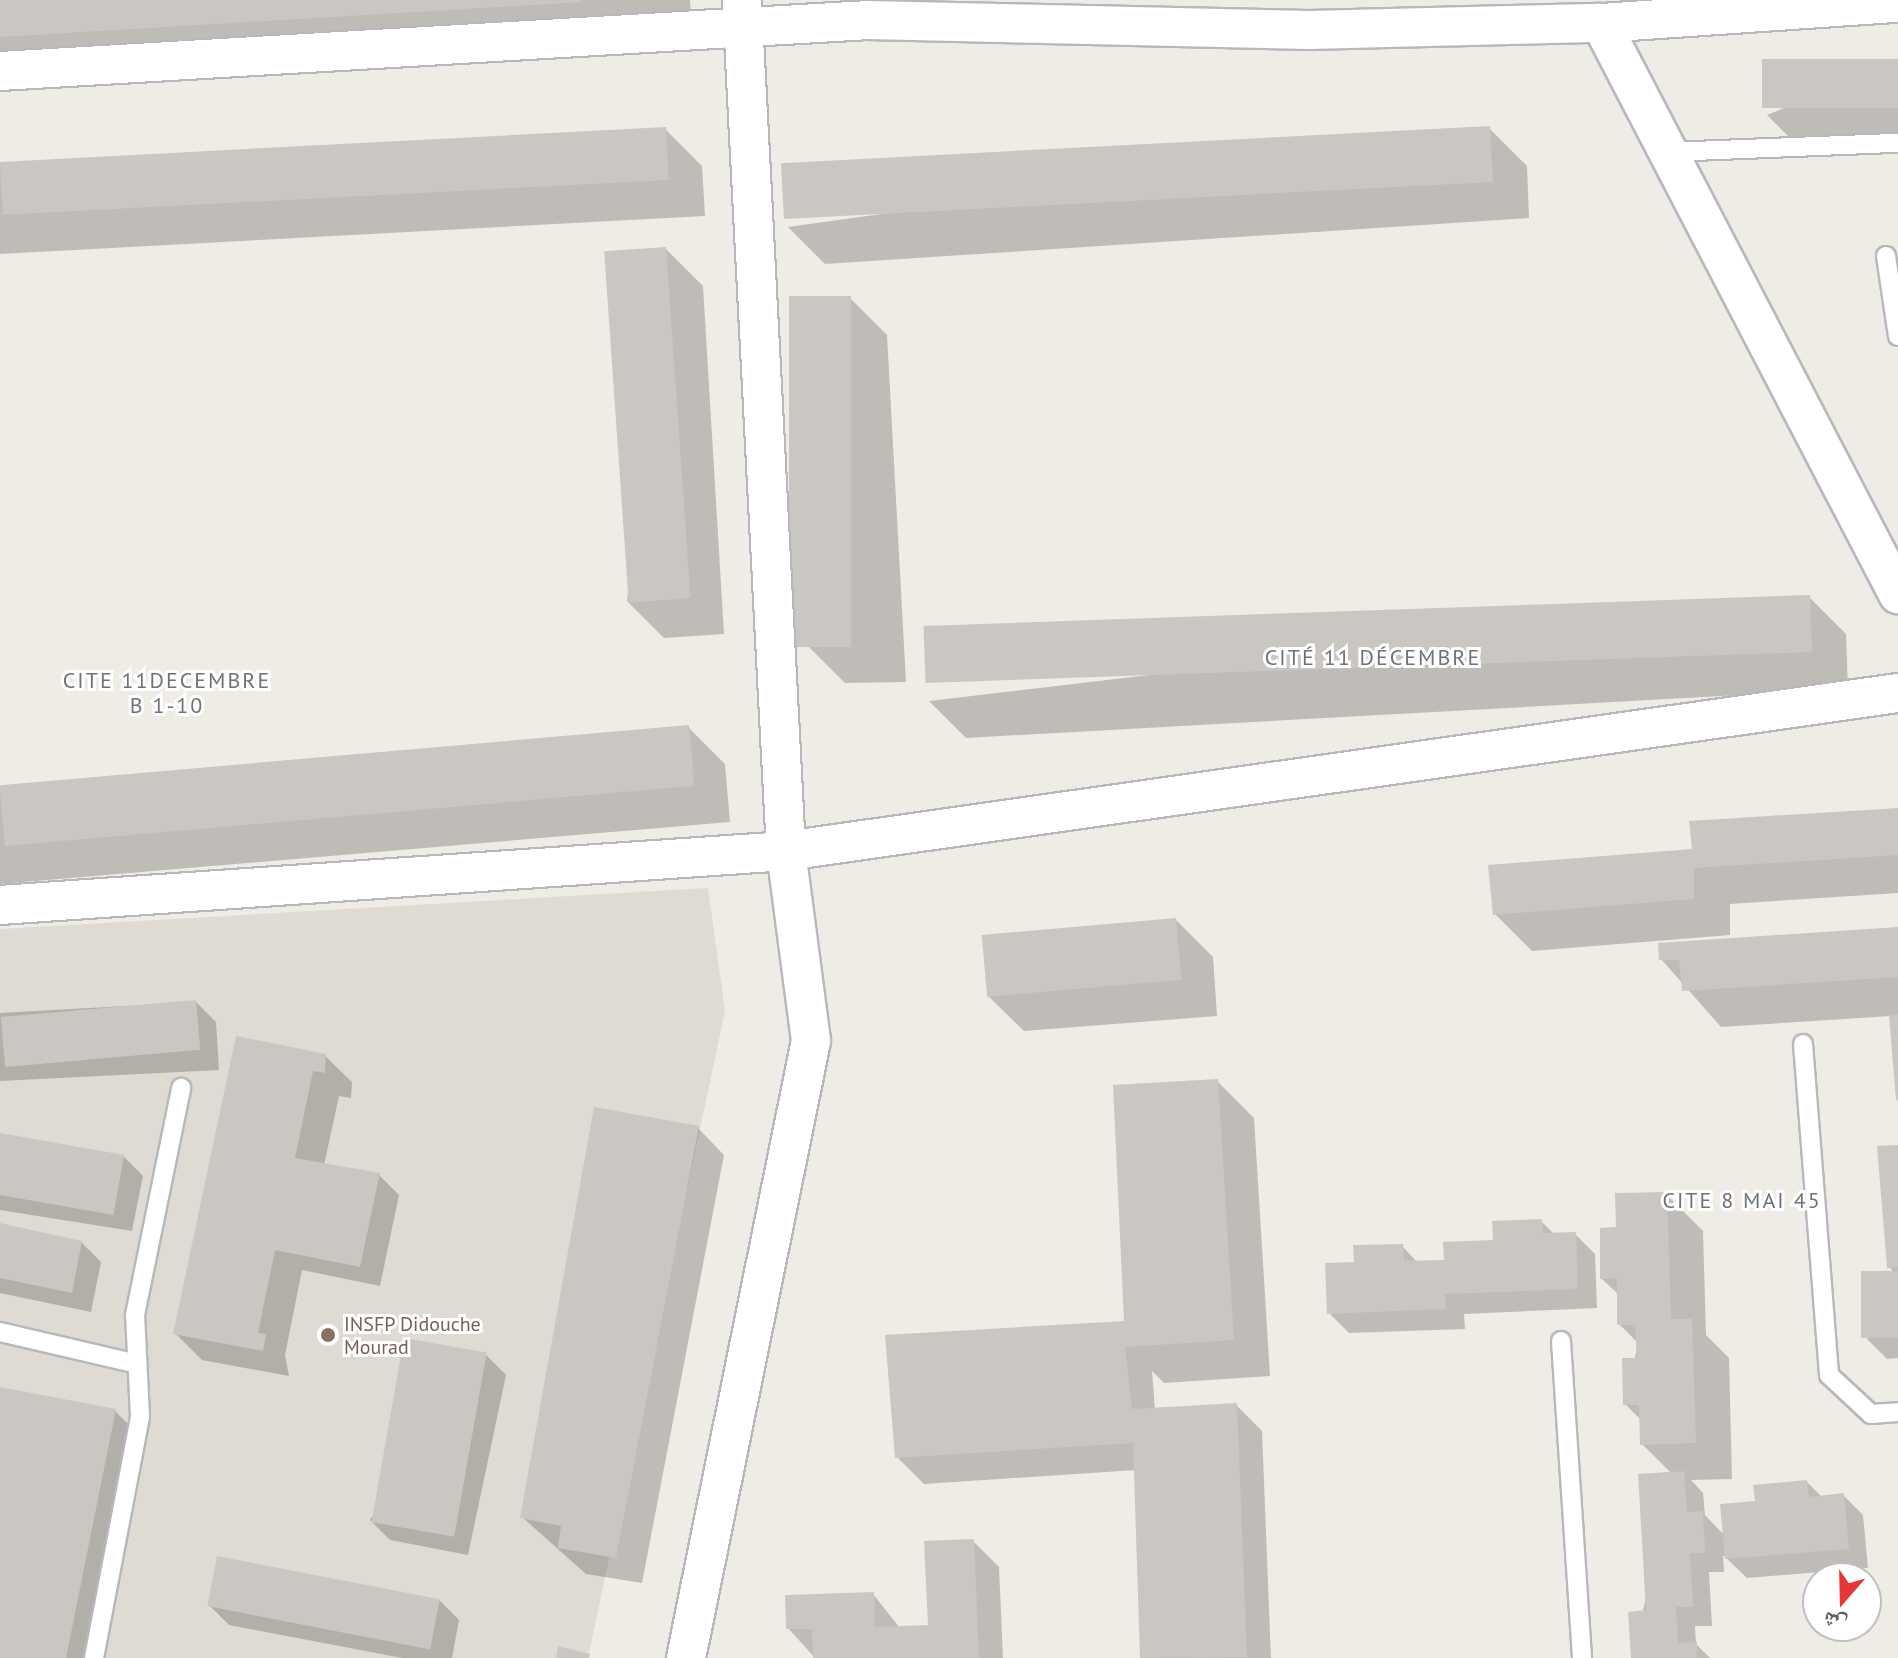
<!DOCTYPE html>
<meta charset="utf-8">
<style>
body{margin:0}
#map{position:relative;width:1898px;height:1658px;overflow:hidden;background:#efece5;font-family:"PT Sans","Noto Naskh Arabic",sans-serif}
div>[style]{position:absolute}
.education>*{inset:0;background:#dfdbd3}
.shadow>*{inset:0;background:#0003}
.building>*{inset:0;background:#cac7c2;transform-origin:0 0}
.roads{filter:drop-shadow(2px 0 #b6b8bc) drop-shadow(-2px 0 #b6b8bc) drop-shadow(0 2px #b6b8bc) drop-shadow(0 -2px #b6b8bc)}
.service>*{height:18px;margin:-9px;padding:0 9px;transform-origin:9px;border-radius:9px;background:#fff}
.minor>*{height:38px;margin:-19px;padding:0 19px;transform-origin:19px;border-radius:19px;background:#fff}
.dots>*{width:22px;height:22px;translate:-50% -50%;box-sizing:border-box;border:4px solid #fff;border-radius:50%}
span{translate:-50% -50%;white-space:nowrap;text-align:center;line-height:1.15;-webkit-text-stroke:6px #fff;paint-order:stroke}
.education-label{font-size:20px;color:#785e54}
.left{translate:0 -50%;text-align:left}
.neighbourhood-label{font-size:22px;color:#6e7377;letter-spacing:2px}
.north{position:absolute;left:1802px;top:1562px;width:80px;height:80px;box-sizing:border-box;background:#fff;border:2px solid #bec0c1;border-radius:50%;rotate:200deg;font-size:22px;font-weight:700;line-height:32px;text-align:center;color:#5d6165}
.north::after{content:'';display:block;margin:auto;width:28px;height:36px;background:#e63635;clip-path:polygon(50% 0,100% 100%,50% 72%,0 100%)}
</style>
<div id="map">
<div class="education">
<i style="clip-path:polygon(708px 888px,725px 1011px,588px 1658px,0 1658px,0 929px)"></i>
</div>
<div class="shadow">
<i style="clip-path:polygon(0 0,690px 0,692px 34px,0 76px)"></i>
<i style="clip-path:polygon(1898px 61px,1898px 146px,1804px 152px,1767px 115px)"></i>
<i style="clip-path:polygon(665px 129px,702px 166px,705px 216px,0 254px,0 164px)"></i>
<i style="clip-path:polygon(1490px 129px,1527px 166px,1529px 218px,825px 264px,788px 227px)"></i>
<i style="clip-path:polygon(666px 249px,703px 286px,724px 634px,664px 638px,627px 601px)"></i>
<i style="clip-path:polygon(850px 298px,887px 335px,906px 682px,845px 683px,808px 646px)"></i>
<i style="clip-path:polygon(1809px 597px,1846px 634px,1848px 689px,966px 738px,929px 701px)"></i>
<i style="clip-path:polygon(688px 727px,725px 764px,730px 822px,0 884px,0 786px)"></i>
<i style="clip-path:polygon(1898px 810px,1898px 893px,1730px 904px,1730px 935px,1532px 951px,1495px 914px,1694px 851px)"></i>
<i style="clip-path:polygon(1176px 920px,1213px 957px,1217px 1016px,1024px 1031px,987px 995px)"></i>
<i style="clip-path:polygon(1898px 929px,1898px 1103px,1891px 1016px,1721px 1027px,1661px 959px)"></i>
<i style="clip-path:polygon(196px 1002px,216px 1022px,219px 1070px,0 1081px,0 1013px)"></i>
<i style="clip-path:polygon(238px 1038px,325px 1056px,352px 1082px,351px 1098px,339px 1096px,324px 1165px,379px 1175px,399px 1195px,380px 1286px,302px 1270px,285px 1355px,289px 1376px,202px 1360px,175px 1333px)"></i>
<i style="clip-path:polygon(1217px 1081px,1254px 1118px,1270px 1376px,1164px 1383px,1152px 1371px,1155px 1410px,1236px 1405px,1262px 1431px,1271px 1658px,1142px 1658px,1136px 1470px,924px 1484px,897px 1457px,1126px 1323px)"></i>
<i style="clip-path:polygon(698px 1128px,724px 1155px,642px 1583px,586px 1574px,522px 1517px)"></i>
<i style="clip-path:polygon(0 1135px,123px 1156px,143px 1176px,132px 1231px,0 1210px)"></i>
<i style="clip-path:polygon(1898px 1147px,1898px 1358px,1887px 1359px,1867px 1339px,1895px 1273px,1889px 1267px)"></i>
<i style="clip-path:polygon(1666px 1194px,1703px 1231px,1706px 1335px,1729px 1358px,1732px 1479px,1691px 1480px,1703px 1493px,1705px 1515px,1725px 1536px,1757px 1503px,1807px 1482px,1822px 1497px,1843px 1495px,1863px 1515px,1868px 1568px,1747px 1578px,1723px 1555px,1724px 1572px,1709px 1572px,1712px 1626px,1695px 1626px,1696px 1644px,1710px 1658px,1633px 1658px,1672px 1474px,1642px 1444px,1642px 1421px,1625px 1404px,1638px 1343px,1619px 1324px,1619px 1295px,1602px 1279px,1618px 1229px)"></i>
<i style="clip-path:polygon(1541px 1221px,1555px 1235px,1575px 1234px,1595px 1254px,1597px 1308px,1464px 1314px,1465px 1329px,1349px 1333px,1329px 1313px,1356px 1264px,1402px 1246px,1418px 1263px,1446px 1262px)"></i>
<i style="clip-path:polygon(0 1225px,81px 1242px,101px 1262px,91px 1312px,0 1293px)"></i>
<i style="clip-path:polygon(486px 1355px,506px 1375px,468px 1555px,390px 1540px,370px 1520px)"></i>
<i style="clip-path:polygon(0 1389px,115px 1411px,141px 1437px,97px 1658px,0 1658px)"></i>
<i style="clip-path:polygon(973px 1541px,999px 1567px,1003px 1658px,815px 1658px,788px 1628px,873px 1594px,900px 1628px,930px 1627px)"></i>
<i style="clip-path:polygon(439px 1600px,459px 1620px,452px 1658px,402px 1658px,229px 1625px,209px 1605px)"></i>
</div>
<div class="building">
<i style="clip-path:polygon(0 0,581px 0,581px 2px,0 37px)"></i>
<i style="left:1898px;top:59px;width:49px;height:136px;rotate:90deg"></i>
<i style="left:1490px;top:126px;width:56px;height:710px;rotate:87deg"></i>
<i style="left:666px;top:127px;width:53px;height:667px;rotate:87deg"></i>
<i style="left:666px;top:247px;width:352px;height:62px;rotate:86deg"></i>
<i style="left:789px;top:296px;width:62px;height:351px"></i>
<i style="left:1810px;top:595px;width:57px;height:887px;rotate:88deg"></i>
<i style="left:689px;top:725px;width:61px;height:692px;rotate:85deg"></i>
<i style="clip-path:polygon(1898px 808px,1898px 855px,1694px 868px,1694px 899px,1493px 915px,1488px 865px,1692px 849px,1689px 821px)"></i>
<i style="left:1176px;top:918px;width:62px;height:195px;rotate:85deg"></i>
<i style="clip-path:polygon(1898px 927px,1898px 977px,1682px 991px,1679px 960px,1659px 960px,1658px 943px)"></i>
<i style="left:196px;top:1000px;width:50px;height:196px;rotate:85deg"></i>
<i style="clip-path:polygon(1898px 1014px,1898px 1100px,1896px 1100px,1889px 1015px)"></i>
<i style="clip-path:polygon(236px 1036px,326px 1054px,325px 1073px,313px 1071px,295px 1158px,380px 1173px,360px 1267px,275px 1250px,258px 1333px,266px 1334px,263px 1351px,173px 1334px)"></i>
<i style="clip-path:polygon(1218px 1079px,1234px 1340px,1125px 1347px,1132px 1409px,1237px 1403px,1247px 1657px,1140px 1658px,1133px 1443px,895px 1458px,885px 1335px,1124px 1321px,1113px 1085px)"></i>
<i style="clip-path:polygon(594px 1107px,699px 1126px,616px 1558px,558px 1548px,561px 1526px,520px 1518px)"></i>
<i style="left:0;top:1133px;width:126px;height:61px;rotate:10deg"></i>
<i style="clip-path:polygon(1898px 1145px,1898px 1267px,1887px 1268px,1877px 1146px)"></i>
<i style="clip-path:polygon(1667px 1192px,1671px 1319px,1692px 1319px,1696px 1443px,1640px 1445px,1639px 1405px,1623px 1405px,1622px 1358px,1637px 1358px,1635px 1325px,1617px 1325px,1617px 1278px,1600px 1279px,1600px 1228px,1616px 1227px,1615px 1193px)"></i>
<i style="clip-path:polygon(1542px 1219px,1543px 1233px,1576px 1232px,1578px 1289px,1445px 1294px,1446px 1309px,1327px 1314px,1325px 1263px,1354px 1262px,1353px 1245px,1403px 1244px,1404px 1261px,1444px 1260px,1443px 1242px,1493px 1240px,1492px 1221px)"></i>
<i style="clip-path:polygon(0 1223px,82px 1241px,72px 1293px,0 1278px)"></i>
<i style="left:1898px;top:1271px;width:67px;height:37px;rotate:90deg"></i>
<i style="left:404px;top:1338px;width:84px;height:187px;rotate:10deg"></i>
<i style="clip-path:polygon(0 1387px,116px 1409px,66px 1658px,0 1658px)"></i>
<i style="clip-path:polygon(1684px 1471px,1687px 1512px,1703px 1511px,1705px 1553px,1690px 1553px,1693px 1607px,1676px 1607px,1678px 1643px,1697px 1642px,1697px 1658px,1631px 1658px,1628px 1612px,1646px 1610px,1638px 1474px)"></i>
<i style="clip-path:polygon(1807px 1480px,1809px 1497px,1844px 1493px,1849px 1549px,1725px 1559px,1720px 1504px,1755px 1501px,1753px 1485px)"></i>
<i style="clip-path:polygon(974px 1539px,979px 1658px,813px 1658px,812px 1629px,786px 1629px,785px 1595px,874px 1592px,875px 1627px,928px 1625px,924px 1541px)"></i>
<i style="left:217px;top:1556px;width:227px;height:51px;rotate:11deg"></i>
<i style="clip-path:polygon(558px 1646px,590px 1654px,589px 1658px,556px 1658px)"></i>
</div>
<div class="roads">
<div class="service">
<i style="left:1669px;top:152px;width:229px;rotate:-2.3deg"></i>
<i style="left:1886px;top:256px;width:81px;rotate:81.5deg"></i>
<i style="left:1803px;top:1044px;width:332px;rotate:85.5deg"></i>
<i style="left:1829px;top:1375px;width:57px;rotate:42.9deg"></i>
<i style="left:1871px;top:1414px;width:27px;rotate:-4deg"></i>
<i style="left:0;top:1332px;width:141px;rotate:13.1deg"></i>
<i style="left:1561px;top:1341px;width:318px;rotate:86.2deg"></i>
<i style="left:94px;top:1658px;width:246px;rotate:-79.2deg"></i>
<i style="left:140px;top:1416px;width:101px;rotate:-92.8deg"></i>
<i style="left:135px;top:1315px;width:232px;rotate:-78.5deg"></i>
</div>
<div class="minor">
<i style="left:1601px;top:23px;width:644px;rotate:62.52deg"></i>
<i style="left:0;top:71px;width:869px;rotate:-3.36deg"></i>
<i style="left:868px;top:20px;width:441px;rotate:1.3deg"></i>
<i style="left:1309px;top:30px;width:292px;rotate:-1.4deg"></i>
<i style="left:1601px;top:23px;width:298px;rotate:-3.9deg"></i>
<i style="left:0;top:905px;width:788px;rotate:-3.93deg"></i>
<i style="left:786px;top:851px;width:1123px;rotate:-8.09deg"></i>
<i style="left:686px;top:1658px;width:630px;rotate:-78.55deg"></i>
<i style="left:811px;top:1041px;width:192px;rotate:-97.5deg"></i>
<i style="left:786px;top:851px;width:852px;rotate:-92.96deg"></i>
</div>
</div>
<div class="dots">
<i style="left:328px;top:1335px;background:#8d6e63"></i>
</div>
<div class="education-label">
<span class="left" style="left:344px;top:1336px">INSFP Didouche<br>Mourad</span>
</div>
<div class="neighbourhood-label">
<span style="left:1373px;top:658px">CITÉ 11 DÉCEMBRE</span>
<span style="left:167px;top:693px">CITE 11DECEMBRE<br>B 1-10</span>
<span style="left:1742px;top:1201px">CITE 8 MAI 45</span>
</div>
<div class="north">ش</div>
</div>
